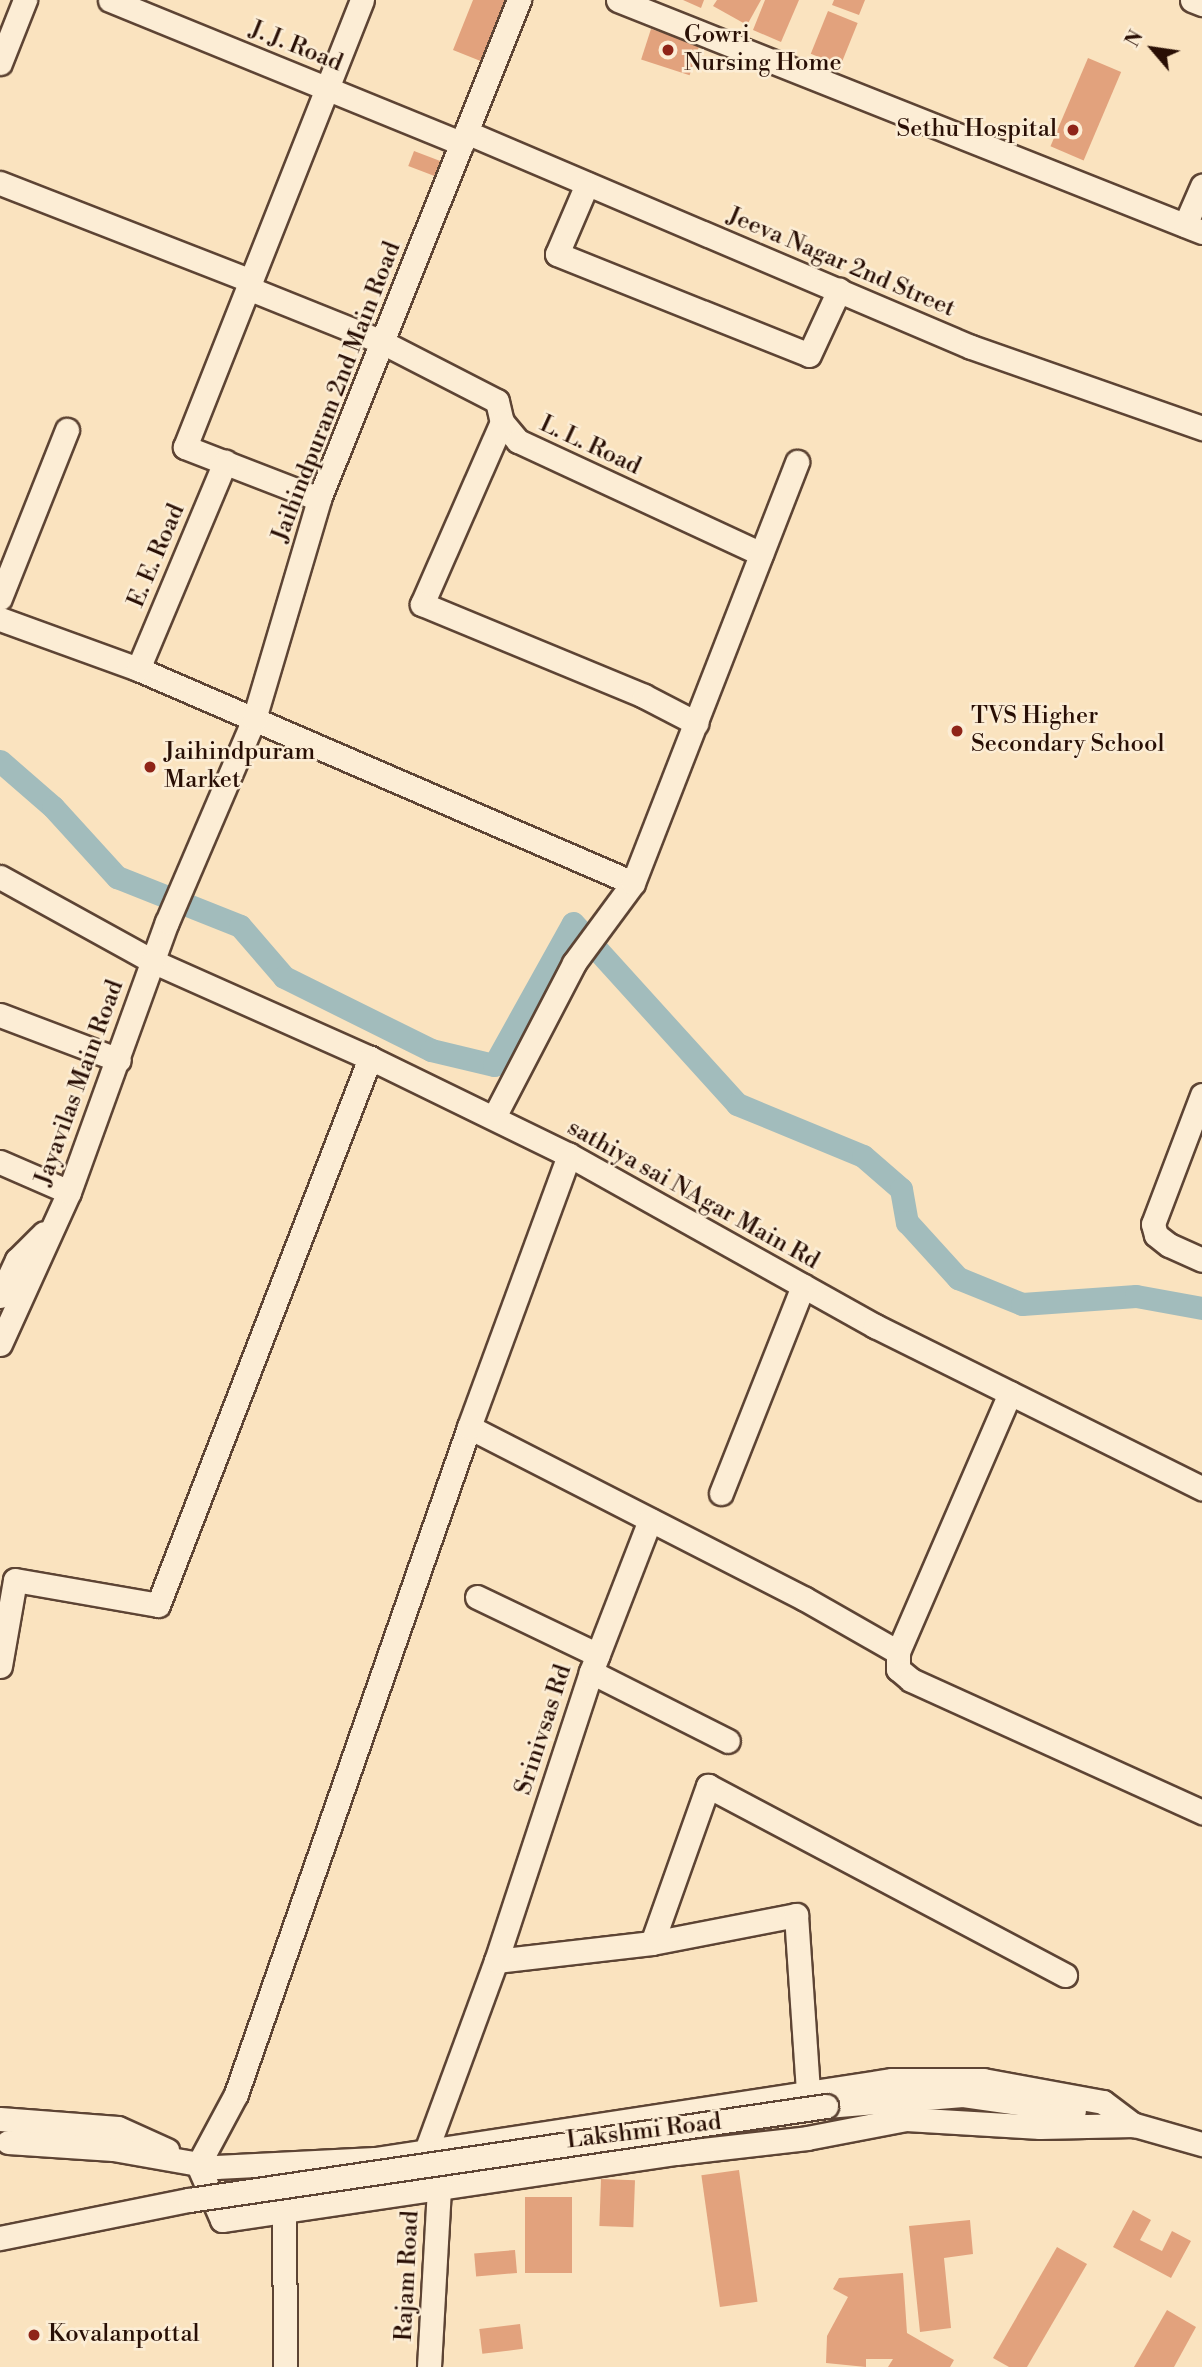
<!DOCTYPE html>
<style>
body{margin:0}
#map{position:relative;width:1202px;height:2367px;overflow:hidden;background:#fae3bf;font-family:"Libre Bodoni",serif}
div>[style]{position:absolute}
.canal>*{height:23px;margin:-11.5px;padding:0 11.5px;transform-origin:11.5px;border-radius:11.5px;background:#a2bcbc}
.building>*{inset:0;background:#e2a27d;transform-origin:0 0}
.roads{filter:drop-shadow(2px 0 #5d4434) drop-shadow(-2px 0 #5d4434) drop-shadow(0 2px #5d4434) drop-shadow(0 -2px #5d4434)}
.minor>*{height:23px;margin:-11.5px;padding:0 11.5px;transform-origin:11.5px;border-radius:11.5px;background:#fcedd5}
.bridges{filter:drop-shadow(2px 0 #5d4434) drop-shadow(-2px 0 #5d4434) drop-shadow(0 2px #5d4434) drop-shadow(0 -2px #5d4434)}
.minor-bridge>*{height:23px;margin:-11.5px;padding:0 11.5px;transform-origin:11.5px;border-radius:11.5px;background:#fcedd5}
.dots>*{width:19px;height:19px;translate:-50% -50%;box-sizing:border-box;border:4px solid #fcedd5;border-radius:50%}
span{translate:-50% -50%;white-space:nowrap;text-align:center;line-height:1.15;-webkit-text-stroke:5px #fcedd5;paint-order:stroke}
.poi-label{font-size:24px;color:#290f05}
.left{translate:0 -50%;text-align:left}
.right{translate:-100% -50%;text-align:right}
.street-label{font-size:24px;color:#290f05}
.north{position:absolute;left:1118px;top:14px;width:70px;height:70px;-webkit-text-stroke:5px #fcedd5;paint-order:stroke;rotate:299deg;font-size:19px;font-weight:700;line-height:28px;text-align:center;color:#290f05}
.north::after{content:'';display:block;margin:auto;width:24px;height:32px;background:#290f05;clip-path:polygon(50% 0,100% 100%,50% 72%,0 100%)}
</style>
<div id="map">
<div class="canal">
<i style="left:0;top:761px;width:70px;rotate:41deg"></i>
<i style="left:53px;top:807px;width:95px;rotate:47.6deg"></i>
<i style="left:117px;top:877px;width:132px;rotate:21.7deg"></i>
<i style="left:240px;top:926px;width:67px;rotate:49.2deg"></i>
<i style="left:284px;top:977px;width:164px;rotate:26.4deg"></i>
<i style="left:431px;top:1050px;width:65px;rotate:13.4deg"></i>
<i style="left:494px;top:1065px;width:162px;rotate:-60.9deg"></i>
<i style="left:573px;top:923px;width:244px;rotate:47.8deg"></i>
<i style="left:737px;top:1104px;width:136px;rotate:22.4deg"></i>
<i style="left:863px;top:1156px;width:50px;rotate:41deg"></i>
<i style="left:901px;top:1189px;width:34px;rotate:80deg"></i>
<i style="left:907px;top:1222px;width:76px;rotate:47.7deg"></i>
<i style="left:958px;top:1278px;width:69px;rotate:22.1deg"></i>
<i style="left:1022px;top:1304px;width:114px;rotate:-4deg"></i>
<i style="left:1136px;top:1296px;width:67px;rotate:10.3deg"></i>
</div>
<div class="building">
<i style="clip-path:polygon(473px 0,509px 0,483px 62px,453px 50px)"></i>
<i style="clip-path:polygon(683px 0,704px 0,701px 8px)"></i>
<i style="clip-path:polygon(717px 0,761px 0,747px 25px,713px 6px)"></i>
<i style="clip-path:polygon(765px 0,799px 0,781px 42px,753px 30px)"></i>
<i style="clip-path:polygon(834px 0,865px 0,859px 15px,832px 5px)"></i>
<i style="left:828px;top:11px;width:32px;height:46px;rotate:22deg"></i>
<i style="left:651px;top:29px;width:51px;height:32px;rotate:18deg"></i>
<i style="left:1088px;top:58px;width:36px;height:96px;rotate:23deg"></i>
<i style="left:414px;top:151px;width:33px;height:16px;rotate:21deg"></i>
<i style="left:739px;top:2170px;width:133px;height:38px;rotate:82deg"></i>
<i style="left:601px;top:2179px;width:34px;height:47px;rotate:2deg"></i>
<i style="left:525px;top:2197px;width:47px;height:76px"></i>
<i style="clip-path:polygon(1133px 2210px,1151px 2220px,1140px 2240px,1162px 2251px,1172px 2231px,1191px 2241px,1171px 2278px,1113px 2247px)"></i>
<i style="clip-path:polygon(970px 2220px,973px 2254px,944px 2258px,951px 2328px,920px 2332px,909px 2226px)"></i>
<i style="clip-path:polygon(1057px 2247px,1087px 2264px,1027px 2367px,1009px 2367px,993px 2358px)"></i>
<i style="left:515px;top:2250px;width:23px;height:41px;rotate:85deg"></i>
<i style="clip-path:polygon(903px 2273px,907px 2333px,954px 2360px,950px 2367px,888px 2367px,893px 2359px,866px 2359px,866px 2367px,826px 2363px,827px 2336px,848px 2297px,833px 2289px,839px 2278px)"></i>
<i style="clip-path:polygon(1167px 2310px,1196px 2327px,1174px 2367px,1134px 2367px)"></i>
<i style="left:520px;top:2324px;width:25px;height:41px;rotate:83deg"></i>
</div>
<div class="roads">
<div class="minor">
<i style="left:110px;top:0;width:380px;rotate:22.2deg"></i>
<i style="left:618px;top:0;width:628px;rotate:21.67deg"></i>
<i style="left:1192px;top:0;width:11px;rotate:22deg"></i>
<i style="left:0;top:63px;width:68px;rotate:-68.4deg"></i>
<i style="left:466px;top:132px;width:549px;rotate:23.06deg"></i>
<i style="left:971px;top:347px;width:245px;rotate:19.3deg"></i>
<i style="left:0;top:183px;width:269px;rotate:21.3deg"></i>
<i style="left:587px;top:184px;width:76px;rotate:113.2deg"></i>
<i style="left:557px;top:254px;width:271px;rotate:21.8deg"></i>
<i style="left:809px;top:355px;width:72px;rotate:-65.2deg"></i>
<i style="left:1185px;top:225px;width:43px;rotate:-66.4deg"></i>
<i style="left:248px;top:288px;width:144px;rotate:21.9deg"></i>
<i style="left:382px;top:342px;width:129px;rotate:27.2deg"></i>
<i style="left:497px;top:401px;width:22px;rotate:77deg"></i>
<i style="left:502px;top:422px;width:25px;rotate:50deg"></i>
<i style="left:518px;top:441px;width:268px;rotate:24.9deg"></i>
<i style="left:502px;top:422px;width:199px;rotate:113.7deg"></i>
<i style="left:422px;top:604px;width:240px;rotate:22.5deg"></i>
<i style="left:644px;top:696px;width:59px;rotate:27.4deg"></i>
<i style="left:319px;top:499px;width:144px;rotate:-158.8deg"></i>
<i style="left:185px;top:447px;width:481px;rotate:-68.4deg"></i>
<i style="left:0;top:598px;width:181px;rotate:-68.3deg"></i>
<i style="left:0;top:619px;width:147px;rotate:19.9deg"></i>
<i style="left:138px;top:669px;width:539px;rotate:23.38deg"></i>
<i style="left:138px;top:669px;width:225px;rotate:-67.2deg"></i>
<i style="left:0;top:877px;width:174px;rotate:28.9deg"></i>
<i style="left:152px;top:961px;width:239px;rotate:24deg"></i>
<i style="left:370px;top:1058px;width:221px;rotate:26deg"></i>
<i style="left:569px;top:1155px;width:351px;rotate:29.2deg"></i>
<i style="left:875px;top:1326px;width:365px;rotate:26.4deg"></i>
<i style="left:0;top:1015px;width:127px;rotate:20.7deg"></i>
<i style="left:1202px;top:1095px;width:138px;rotate:110.8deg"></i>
<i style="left:1153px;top:1224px;width:11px;rotate:75deg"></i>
<i style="left:1156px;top:1235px;width:16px;rotate:38deg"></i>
<i style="left:1169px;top:1245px;width:36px;rotate:24deg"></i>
<i style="left:494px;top:1117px;width:174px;rotate:-62.5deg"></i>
<i style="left:574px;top:963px;width:99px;rotate:-53.6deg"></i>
<i style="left:633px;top:883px;width:452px;rotate:-68.7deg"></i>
<i style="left:0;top:1162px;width:75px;rotate:23.5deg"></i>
<i style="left:0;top:1296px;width:40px;rotate:-65deg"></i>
<i style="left:17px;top:1260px;width:38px;rotate:-45deg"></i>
<i style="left:0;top:1344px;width:167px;rotate:-65.6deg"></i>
<i style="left:69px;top:1192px;width:287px;rotate:-70.1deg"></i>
<i style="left:167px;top:922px;width:221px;rotate:-66.8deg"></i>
<i style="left:254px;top:719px;width:229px;rotate:-73.5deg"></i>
<i style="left:319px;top:499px;width:538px;rotate:-68.16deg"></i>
<i style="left:1010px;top:1393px;width:282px;rotate:113.4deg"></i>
<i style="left:898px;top:1652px;width:17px;rotate:90deg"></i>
<i style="left:898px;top:1669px;width:17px;rotate:40deg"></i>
<i style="left:911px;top:1680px;width:320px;rotate:24.4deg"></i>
<i style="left:469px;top:1427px;width:377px;rotate:27.1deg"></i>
<i style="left:805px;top:1599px;width:107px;rotate:29.7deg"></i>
<i style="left:721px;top:1493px;width:223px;rotate:-68.4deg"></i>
<i style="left:477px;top:1597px;width:134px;rotate:25.6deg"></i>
<i style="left:0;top:1666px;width:87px;rotate:-80.1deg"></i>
<i style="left:15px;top:1580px;width:145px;rotate:9.9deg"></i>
<i style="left:158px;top:1605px;width:587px;rotate:-68.82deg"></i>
<i style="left:591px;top:1672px;width:153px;rotate:26.7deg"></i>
<i style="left:652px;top:1943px;width:167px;rotate:-70.4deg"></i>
<i style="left:708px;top:1786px;width:404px;rotate:27.9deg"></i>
<i style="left:496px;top:1961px;width:157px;rotate:-6.6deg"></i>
<i style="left:652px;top:1943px;width:147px;rotate:-11deg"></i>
<i style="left:796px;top:1915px;width:176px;rotate:86.1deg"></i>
<i style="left:826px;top:2106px;width:137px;rotate:-4.6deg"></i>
<i style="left:963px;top:2095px;width:112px;rotate:8.2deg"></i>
<i style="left:0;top:2119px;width:118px;rotate:4.4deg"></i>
<i style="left:118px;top:2128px;width:54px;rotate:24.2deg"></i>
<i style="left:1121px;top:2121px;width:84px;rotate:15.9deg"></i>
<i style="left:8px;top:2142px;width:105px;rotate:3.8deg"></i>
<i style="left:113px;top:2149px;width:105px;rotate:9.9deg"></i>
<i style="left:216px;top:2167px;width:159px;rotate:-2.9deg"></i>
<i style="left:375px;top:2159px;width:523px;rotate:-8.69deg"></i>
<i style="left:892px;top:2080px;width:91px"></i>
<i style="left:983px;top:2080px;width:122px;rotate:10.4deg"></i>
<i style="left:1103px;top:2102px;width:39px;rotate:37deg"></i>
<i style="left:426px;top:2151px;width:202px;rotate:-69.8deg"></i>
<i style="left:496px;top:1961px;width:304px;rotate:-71.8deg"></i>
<i style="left:591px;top:1672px;width:163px;rotate:-68.8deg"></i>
<i style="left:198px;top:2165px;width:81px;rotate:-61.8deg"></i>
<i style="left:236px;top:2094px;width:707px;rotate:-70.74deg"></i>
<i style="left:469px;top:1427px;width:290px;rotate:-69.8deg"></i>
<i style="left:198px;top:2165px;width:60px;rotate:66.4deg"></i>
<i style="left:222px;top:2220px;width:459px;rotate:-8.4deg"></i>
<i style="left:676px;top:2153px;width:132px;rotate:-6.5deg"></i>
<i style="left:807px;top:2138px;width:101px;rotate:-10.9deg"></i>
<i style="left:906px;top:2119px;width:134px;rotate:3.4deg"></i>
<i style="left:1040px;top:2127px;width:94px;rotate:-1.2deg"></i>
<i style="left:284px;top:2211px;width:156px;rotate:89.6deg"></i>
<i style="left:429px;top:2367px;width:180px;rotate:-86.8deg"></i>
</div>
</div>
<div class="bridges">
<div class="minor-bridge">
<i style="left:0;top:2238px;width:193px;rotate:-11.4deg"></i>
<i style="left:189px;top:2200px;width:644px;rotate:-8.39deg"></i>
</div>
</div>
<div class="dots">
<i style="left:668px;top:50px;background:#8f2418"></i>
<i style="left:1073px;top:130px;background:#8f2418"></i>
<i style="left:957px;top:731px;background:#8f2418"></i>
<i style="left:150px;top:767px;background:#8f2418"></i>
<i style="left:34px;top:2335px;background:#8f2418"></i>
</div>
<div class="poi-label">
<span class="left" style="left:684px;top:50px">Gowri<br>Nursing Home</span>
<span class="right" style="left:1057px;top:130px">Sethu Hospital</span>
<span class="left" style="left:971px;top:731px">TVS Higher<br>Secondary School</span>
<span class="left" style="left:164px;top:767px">Jaihindpuram<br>Market</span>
<span class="left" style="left:48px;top:2335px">Kovalanpottal</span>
</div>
<div class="street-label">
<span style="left:296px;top:47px;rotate:22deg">J. J. Road</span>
<span style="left:841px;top:263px;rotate:23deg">Jeeva Nagar 2nd Street</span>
<span style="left:337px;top:392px;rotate:-69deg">Jaihindpuram 2nd Main Road</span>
<span style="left:590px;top:446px;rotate:25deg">L. L. Road</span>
<span style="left:157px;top:556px;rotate:-67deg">E. E. Road</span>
<span style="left:80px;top:1083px;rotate:-70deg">Jayavilas Main Road</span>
<span style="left:693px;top:1195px;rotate:29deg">sathiya sai NAgar Main Rd</span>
<span style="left:544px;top:1730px;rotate:-72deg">Srinivsas Rd</span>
<span style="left:644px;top:2132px;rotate:-7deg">Lakshmi Road</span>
<span style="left:408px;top:2276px;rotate:-87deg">Rajam Road</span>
</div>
<div class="north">N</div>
</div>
